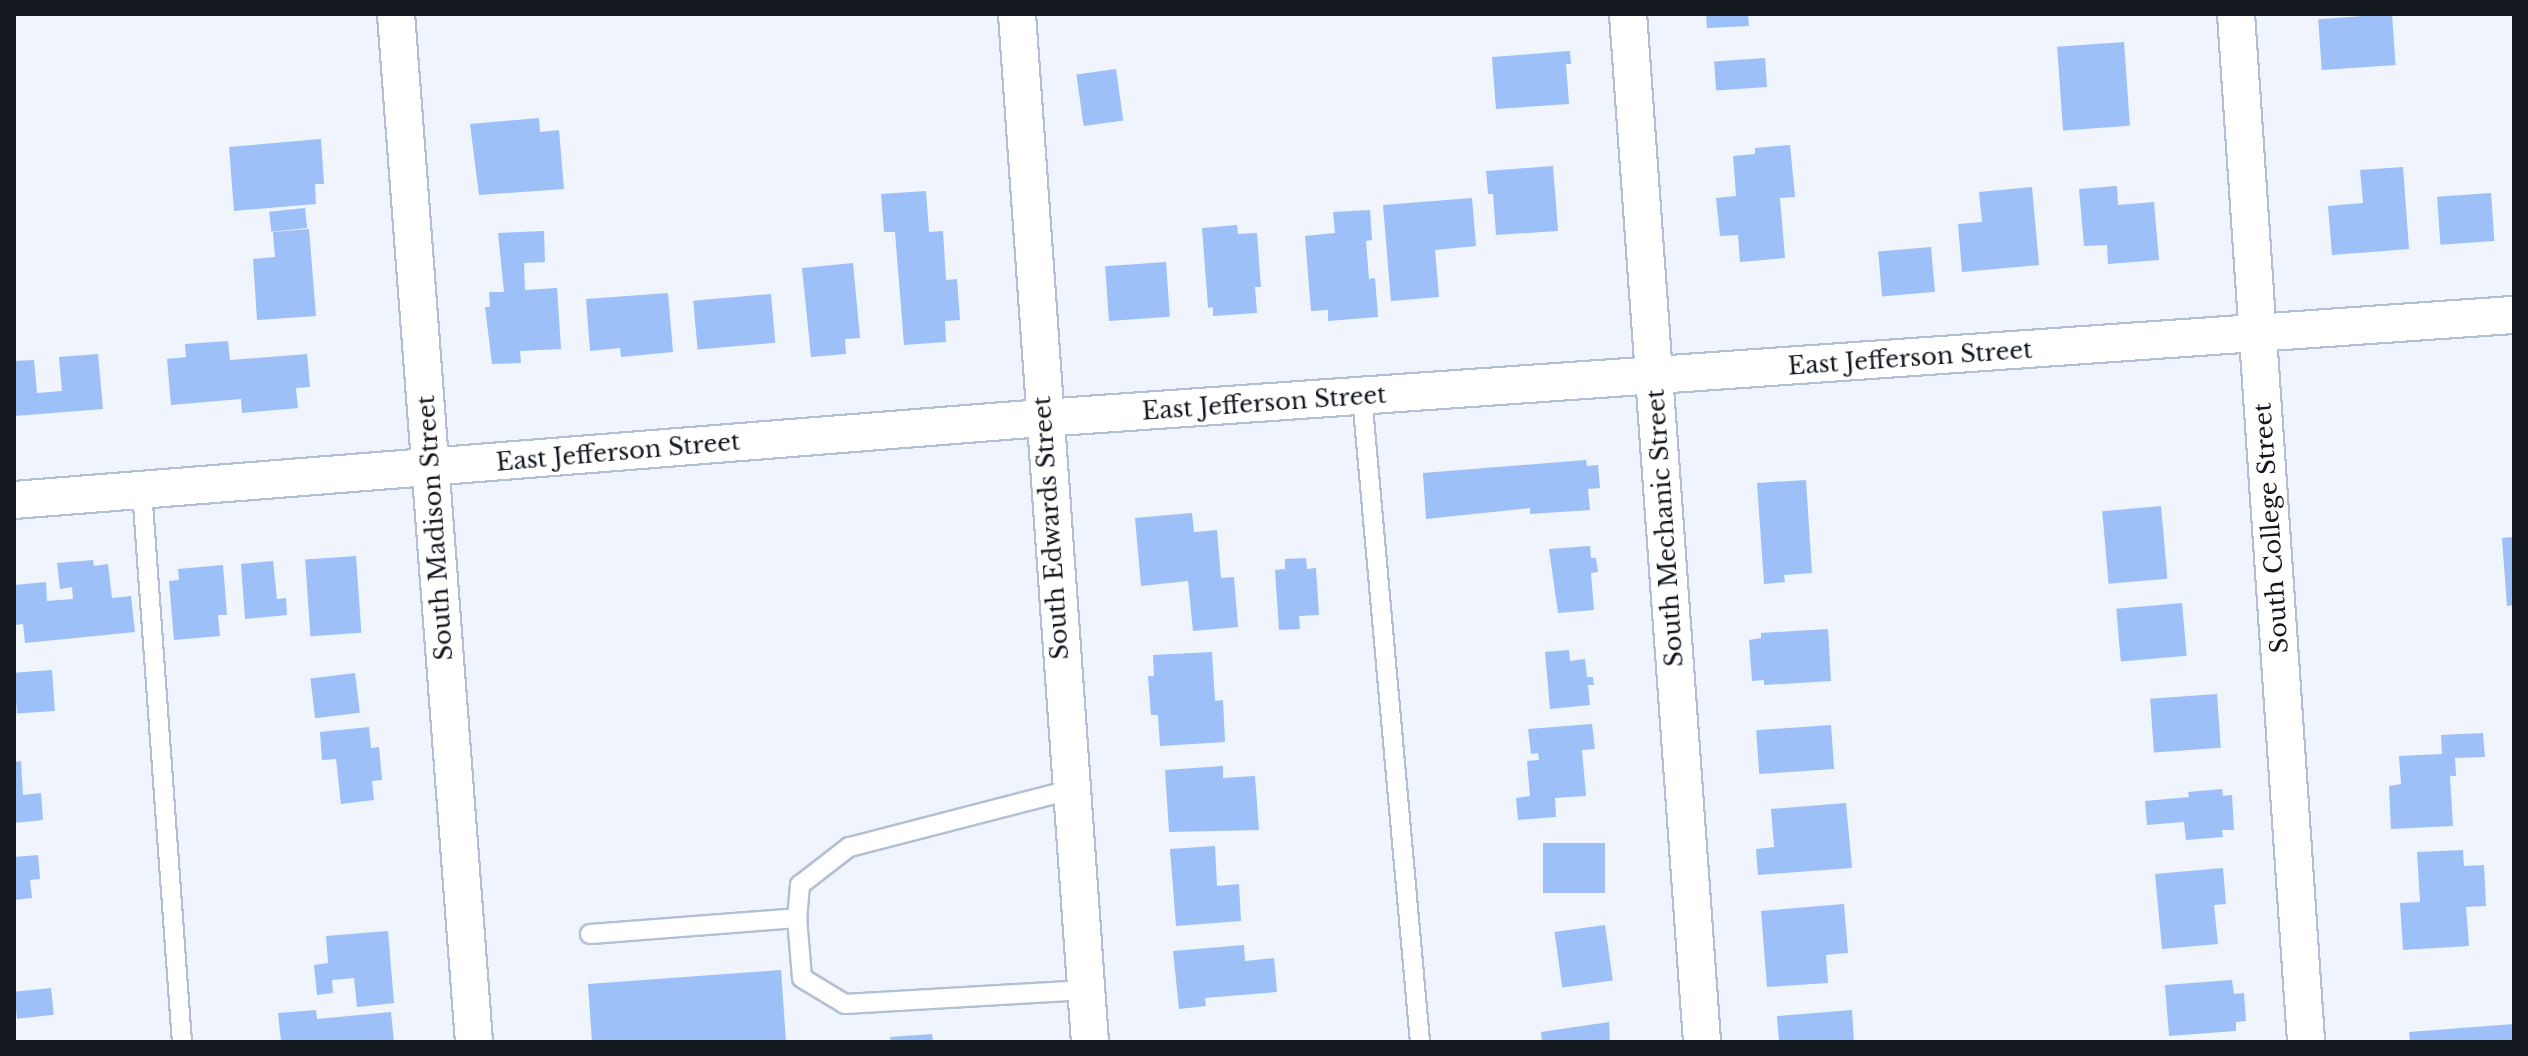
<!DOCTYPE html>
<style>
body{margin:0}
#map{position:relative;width:2528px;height:1056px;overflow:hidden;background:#eff4fd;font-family:"Libre Baskerville",serif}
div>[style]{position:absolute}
.building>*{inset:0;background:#9dc0f9;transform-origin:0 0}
.roads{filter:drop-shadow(2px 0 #b3c0d4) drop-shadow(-2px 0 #b3c0d4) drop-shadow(0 2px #b3c0d4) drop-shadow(0 -2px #b3c0d4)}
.lane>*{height:18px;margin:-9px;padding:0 9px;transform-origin:9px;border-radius:9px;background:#fff}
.street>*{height:36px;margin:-18px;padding:0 18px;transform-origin:18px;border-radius:18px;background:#fff}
span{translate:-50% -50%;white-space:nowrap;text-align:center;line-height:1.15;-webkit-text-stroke:6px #fff;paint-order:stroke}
.street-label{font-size:24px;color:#13181f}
.frame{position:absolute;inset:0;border:16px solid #13181f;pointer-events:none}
</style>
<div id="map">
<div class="building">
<i style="clip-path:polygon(1706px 14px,1748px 14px,1749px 26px,1707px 28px)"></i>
<i style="left:2392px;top:14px;width:51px;height:74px;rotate:86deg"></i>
<i style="left:2124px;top:42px;width:84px;height:67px;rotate:86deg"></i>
<i style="clip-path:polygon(1570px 51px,1571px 64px,1566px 64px,1569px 104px,1496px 109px,1492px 57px)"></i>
<i style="left:1765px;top:58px;width:29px;height:51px;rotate:86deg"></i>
<i style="left:1116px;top:69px;width:52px;height:40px;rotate:82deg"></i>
<i style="clip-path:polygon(539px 118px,540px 132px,559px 130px,564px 189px,479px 195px,470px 124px)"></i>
<i style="clip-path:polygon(321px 139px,324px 184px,315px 184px,316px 204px,234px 211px,229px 147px)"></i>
<i style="clip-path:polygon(1790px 145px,1795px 197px,1780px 198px,1785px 258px,1740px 262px,1738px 235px,1720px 236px,1716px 198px,1736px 196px,1733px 156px,1755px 154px,1755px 148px)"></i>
<i style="clip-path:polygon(1553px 166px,1558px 231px,1496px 235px,1493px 194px,1488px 194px,1486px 171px)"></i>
<i style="clip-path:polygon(2403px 167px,2409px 249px,2332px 255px,2328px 206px,2363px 203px,2360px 170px)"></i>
<i style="clip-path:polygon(2117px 186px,2118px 205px,2154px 202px,2159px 260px,2108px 264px,2107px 245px,2084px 246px,2079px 189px)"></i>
<i style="clip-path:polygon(2032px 187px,2039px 265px,1962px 272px,1958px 224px,1982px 222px,1979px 192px)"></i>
<i style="clip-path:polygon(926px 191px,929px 232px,943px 231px,946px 280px,957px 279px,960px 320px,945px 321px,946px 342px,904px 345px,895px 232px,884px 232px,881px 194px)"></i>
<i style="left:2491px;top:193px;width:48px;height:54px;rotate:86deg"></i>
<i style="clip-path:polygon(1472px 198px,1476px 246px,1435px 250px,1439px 297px,1391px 301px,1383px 205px)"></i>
<i style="left:305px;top:208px;width:20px;height:36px;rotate:84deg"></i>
<i style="clip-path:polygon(1370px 210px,1372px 240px,1366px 241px,1369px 279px,1375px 278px,1378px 317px,1328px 321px,1328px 310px,1311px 311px,1305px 236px,1335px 233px,1333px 212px)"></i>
<i style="clip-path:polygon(1237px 225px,1238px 234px,1257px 233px,1261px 287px,1255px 287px,1257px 313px,1213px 316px,1213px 307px,1208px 308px,1202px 228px)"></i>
<i style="clip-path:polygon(309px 229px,316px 316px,257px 320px,253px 259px,275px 257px,273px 232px)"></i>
<i style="clip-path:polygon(544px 231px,545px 262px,524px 263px,525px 290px,557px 288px,561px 349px,520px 351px,521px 363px,492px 364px,485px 307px,490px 307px,489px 292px,504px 292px,498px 233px)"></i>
<i style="left:1931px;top:247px;width:45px;height:53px;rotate:85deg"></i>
<i style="left:1166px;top:262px;width:55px;height:61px;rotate:86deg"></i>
<i style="clip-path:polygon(853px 263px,860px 338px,845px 339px,846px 354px,811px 357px,802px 268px)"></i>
<i style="clip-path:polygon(668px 293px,673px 352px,621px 357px,620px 348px,590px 351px,586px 299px)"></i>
<i style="left:771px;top:294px;width:49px;height:78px;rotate:85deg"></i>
<i style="clip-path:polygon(228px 341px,230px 360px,307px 354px,310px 387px,296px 388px,298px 408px,242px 413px,241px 399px,171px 405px,167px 359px,186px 357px,185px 344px)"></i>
<i style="clip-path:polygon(98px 354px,103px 409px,14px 416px,14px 361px,34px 360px,37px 393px,62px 391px,59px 357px)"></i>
<i style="clip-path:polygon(1586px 460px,1587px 466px,1598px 465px,1600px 488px,1588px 489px,1590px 510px,1530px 514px,1530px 508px,1426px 519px,1423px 473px)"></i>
<i style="clip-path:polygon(1806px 480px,1812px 573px,1784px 575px,1785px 582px,1764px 584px,1757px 483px)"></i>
<i style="left:2161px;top:506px;width:73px;height:59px;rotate:85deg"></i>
<i style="clip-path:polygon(1192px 513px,1194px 532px,1217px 530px,1221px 578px,1234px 577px,1238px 627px,1193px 631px,1188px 581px,1141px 586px,1135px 518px)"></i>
<i style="clip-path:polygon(2514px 537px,2514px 605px,2507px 606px,2502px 538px)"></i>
<i style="clip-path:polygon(1590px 546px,1591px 558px,1596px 558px,1598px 572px,1591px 573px,1594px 610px,1558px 613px,1549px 549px)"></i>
<i style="left:356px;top:556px;width:77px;height:51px;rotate:86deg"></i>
<i style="clip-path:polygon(1306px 558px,1307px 569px,1316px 568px,1319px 615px,1299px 616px,1300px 629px,1279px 630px,1275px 570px,1285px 569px,1285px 559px)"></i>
<i style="clip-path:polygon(93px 560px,94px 566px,108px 564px,112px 598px,131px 596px,135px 632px,25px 643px,23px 624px,14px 625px,14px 585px,46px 582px,47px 601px,73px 599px,72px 587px,60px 589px,57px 563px)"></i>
<i style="clip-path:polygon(273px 561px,277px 599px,286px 598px,287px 615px,245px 619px,241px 564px)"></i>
<i style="clip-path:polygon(223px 565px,227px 615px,218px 615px,220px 636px,174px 640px,169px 581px,179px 580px,178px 569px)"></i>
<i style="left:2182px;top:603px;width:53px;height:66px;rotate:85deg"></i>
<i style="clip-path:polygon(1828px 629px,1831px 681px,1764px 685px,1764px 680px,1752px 681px,1749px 640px,1761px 638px,1761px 633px)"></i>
<i style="clip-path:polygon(1569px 650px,1570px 661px,1585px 659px,1587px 677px,1593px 677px,1594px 685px,1588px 685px,1590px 705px,1550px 709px,1545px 652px)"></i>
<i style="clip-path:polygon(1212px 652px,1215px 701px,1223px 700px,1225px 742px,1160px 746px,1158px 715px,1151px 715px,1148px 676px,1154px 676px,1153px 655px)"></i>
<i style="left:52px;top:670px;width:41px;height:38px;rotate:86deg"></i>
<i style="left:355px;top:673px;width:40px;height:45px;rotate:83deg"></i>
<i style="left:2217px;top:694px;width:54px;height:67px;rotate:86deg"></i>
<i style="clip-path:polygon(1592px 724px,1595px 749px,1582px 750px,1586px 796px,1555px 798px,1556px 817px,1518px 820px,1516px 798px,1530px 796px,1527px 761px,1539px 760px,1538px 753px,1531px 754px,1528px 729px)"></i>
<i style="left:1831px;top:725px;width:44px;height:75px;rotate:86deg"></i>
<i style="clip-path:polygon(369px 727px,371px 748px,379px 747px,382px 780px,372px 781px,374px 800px,341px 804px,336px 759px,322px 760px,320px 732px)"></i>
<i style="clip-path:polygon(2483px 733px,2485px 757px,2455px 758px,2456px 776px,2450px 776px,2453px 826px,2391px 829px,2389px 786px,2401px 784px,2399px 756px,2442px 754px,2441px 735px)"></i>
<i style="clip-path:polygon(21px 761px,23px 795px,41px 793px,43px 820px,14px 823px,14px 762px)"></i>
<i style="clip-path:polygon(1223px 766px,1223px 778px,1255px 776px,1259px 830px,1169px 832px,1165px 770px)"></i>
<i style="clip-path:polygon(2222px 789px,2223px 796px,2232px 795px,2234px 830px,2222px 830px,2223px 837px,2186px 840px,2184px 822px,2147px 825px,2145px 801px,2189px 797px,2188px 792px)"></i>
<i style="clip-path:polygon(1846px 803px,1852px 868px,1758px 875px,1756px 849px,1774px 847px,1771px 809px)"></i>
<i style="left:1605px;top:843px;width:50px;height:62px;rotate:90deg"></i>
<i style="clip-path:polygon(1215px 846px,1217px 886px,1239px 884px,1241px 921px,1176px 926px,1170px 849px)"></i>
<i style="clip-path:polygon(2463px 850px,2464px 866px,2484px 865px,2486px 906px,2466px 907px,2469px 946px,2403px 950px,2400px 903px,2420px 902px,2417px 852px)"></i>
<i style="clip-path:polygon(38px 855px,40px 879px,30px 880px,32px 898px,14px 900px,14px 857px)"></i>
<i style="clip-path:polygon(2223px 868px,2226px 904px,2214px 905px,2218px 944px,2162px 949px,2155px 874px)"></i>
<i style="clip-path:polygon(1844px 904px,1848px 953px,1826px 955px,1828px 983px,1767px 987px,1761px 911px)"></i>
<i style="left:1605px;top:925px;width:56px;height:51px;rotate:82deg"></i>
<i style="clip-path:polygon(388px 931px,394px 1003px,357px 1007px,354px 978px,332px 980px,333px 993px,317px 995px,314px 965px,328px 963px,326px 936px)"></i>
<i style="clip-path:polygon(1244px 945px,1245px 961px,1274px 958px,1277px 992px,1205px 998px,1206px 1006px,1179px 1009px,1173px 951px)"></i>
<i style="clip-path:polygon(781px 970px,786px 1042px,592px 1042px,588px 984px)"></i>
<i style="clip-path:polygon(2232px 980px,2234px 994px,2244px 993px,2246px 1021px,2236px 1022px,2236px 1031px,2169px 1036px,2165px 985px)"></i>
<i style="left:51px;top:988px;width:27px;height:37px;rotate:84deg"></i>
<i style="clip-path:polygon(316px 1010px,317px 1019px,391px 1012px,394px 1042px,281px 1042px,278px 1013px)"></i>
<i style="clip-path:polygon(1852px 1010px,1854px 1042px,1779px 1042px,1777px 1016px)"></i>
<i style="clip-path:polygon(1609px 1022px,1610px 1042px,1542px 1042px,1541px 1032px)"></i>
<i style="clip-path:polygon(2514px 1024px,2514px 1042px,2410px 1042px,2409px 1032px)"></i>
<i style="clip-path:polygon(932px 1034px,933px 1042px,891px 1042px,890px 1037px)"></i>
</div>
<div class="roads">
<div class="lane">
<i style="left:1362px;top:396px;width:649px;rotate:84.87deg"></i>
<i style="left:142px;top:490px;width:553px;rotate:85.86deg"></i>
<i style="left:1070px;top:790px;width:228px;rotate:165.5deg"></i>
<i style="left:849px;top:847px;width:62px;rotate:142.2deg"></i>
<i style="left:800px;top:885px;width:33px;rotate:95deg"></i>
<i style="left:797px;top:918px;width:60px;rotate:85.2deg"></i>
<i style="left:802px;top:978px;width:50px;rotate:31.2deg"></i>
<i style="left:845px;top:1004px;width:241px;rotate:-3.3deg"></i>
<i style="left:590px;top:934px;width:208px;rotate:-4.4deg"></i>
</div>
<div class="street">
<i style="left:396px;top:14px;width:1031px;rotate:85.66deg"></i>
<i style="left:1017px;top:14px;width:1031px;rotate:85.94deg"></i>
<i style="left:1628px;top:14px;width:1031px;rotate:85.88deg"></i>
<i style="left:2236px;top:14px;width:1030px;rotate:86.1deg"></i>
<i style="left:14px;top:500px;width:1032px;rotate:-4.56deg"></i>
<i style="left:1043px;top:418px;width:1475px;rotate:-4.01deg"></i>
</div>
</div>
<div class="street-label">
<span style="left:1910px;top:358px;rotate:-4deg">East Jefferson Street</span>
<span style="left:1264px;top:403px;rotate:-4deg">East Jefferson Street</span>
<span style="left:618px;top:452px;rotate:-5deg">East Jefferson Street</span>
<span style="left:435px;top:528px;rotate:-94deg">South Madison Street</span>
<span style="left:1051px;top:528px;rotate:-94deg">South Edwards Street</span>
<span style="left:1665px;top:528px;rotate:-94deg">South Mechanic Street</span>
<span style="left:2271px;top:528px;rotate:-94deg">South College Street</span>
</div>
<div class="frame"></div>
</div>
